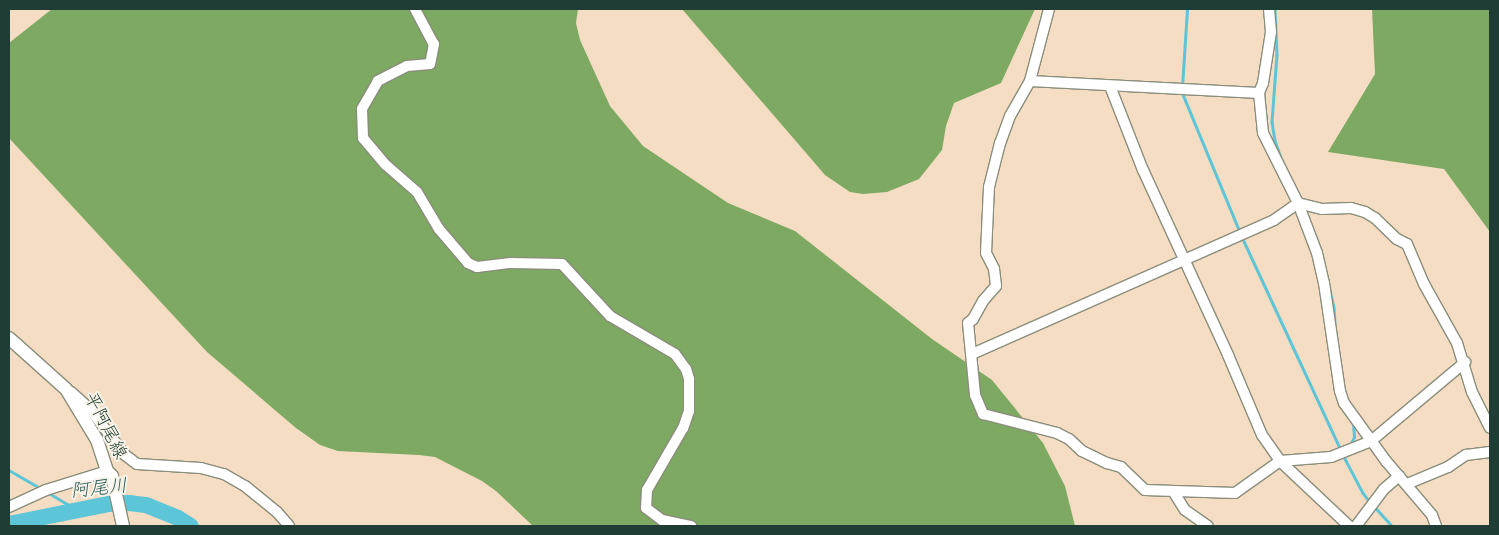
<!DOCTYPE html>
<meta charset="utf-8">
<style>
body{margin:0}
#map{position:relative;width:1499px;height:535px;overflow:hidden;background:#f4ddc2;font-family:"Balsamiq Sans","Klee One",sans-serif}
div>[style]{position:absolute}
.forest>*{inset:0;background:#7da962}
.stream>*{height:2.5px;margin:-1.25px;padding:0 1.25px;transform-origin:1.25px;border-radius:1.25px;background:#5cc5d8}
.river>*{height:16px;margin:-8px;padding:0 8px;transform-origin:8px;border-radius:8px;background:#5cc5d8}
.roads{filter:drop-shadow(1px 0 #8a8d7b) drop-shadow(-1px 0 #8a8d7b) drop-shadow(0 1px #8a8d7b) drop-shadow(0 -1px #8a8d7b)}
.minor>*{height:10px;margin:-5px;padding:0 5px;transform-origin:5px;border-radius:5px;background:#fff}
.major>*{height:12px;margin:-6px;padding:0 6px;transform-origin:6px;border-radius:6px;background:#fff}
span{translate:-50% -50%;white-space:nowrap;text-align:center;line-height:1.15;-webkit-text-stroke:4px #f7f3e8;paint-order:stroke}
.street-label{font-size:18px;color:#1f3d34}
.water-label{font-size:19px;color:#2e5f5d;font-style:italic}
.frame{position:absolute;inset:0;border:10px solid #1f3d34;pointer-events:none}
</style>
<div id="map">
<div class="forest">
<i style="clip-path:polygon(52px 9px,578px 9px,576px 23px,580px 40px,610px 106px,643px 146px,728px 203px,795px 231px,932px 339px,992px 380px,1043px 443px,1065px 486px,1075px 526px,533px 526px,496px 491px,482px 481px,435px 457px,419px 455px,338px 451px,320px 445px,296px 428px,207px 352px,9px 138px,9px 43px)"></i>
<i style="clip-path:polygon(682px 9px,1035px 9px,1001px 83px,954px 103px,946px 126px,942px 150px,919px 179px,887px 192px,863px 194px,850px 192px,825px 175px)"></i>
<i style="clip-path:polygon(1372px 9px,1490px 9px,1490px 232px,1444px 169px,1328px 152px,1375px 74px)"></i>
</div>
<div class="stream">
<i style="left:1275px;top:9px;width:46px;rotate:87.5deg"></i>
<i style="left:1277px;top:55px;width:67px;rotate:94.3deg"></i>
<i style="left:1272px;top:122px;width:19px;rotate:81deg"></i>
<i style="left:1275px;top:141px;width:23px;rotate:70deg"></i>
<i style="left:1182px;top:87px;width:78px;rotate:-86.3deg"></i>
<i style="left:1182px;top:92px;width:152px;rotate:67.5deg"></i>
<i style="left:1310px;top:222px;width:19px;rotate:69deg"></i>
<i style="left:1242px;top:237px;width:235px;rotate:65.1deg"></i>
<i style="left:1322px;top:255px;width:54px;rotate:77.2deg"></i>
<i style="left:1334px;top:308px;width:15px;rotate:86deg"></i>
<i style="left:1349px;top:447px;width:11px;rotate:-63deg"></i>
<i style="left:1354px;top:437px;width:16px;rotate:-94deg"></i>
<i style="left:1343px;top:455px;width:43px;rotate:62.2deg"></i>
<i style="left:1363px;top:493px;width:11px;rotate:52deg"></i>
<i style="left:9px;top:470px;width:38px;rotate:30deg"></i>
<i style="left:49px;top:493px;width:33px;rotate:31deg"></i>
<i style="left:1374px;top:506px;width:27px;rotate:48deg"></i>
</div>
<div class="river">
<i style="left:9px;top:524px;width:101px;rotate:-11.4deg"></i>
<i style="left:108px;top:504px;width:21px;rotate:-3deg"></i>
<i style="left:129px;top:503px;width:17px;rotate:7deg"></i>
<i style="left:146px;top:505px;width:35px;rotate:22deg"></i>
<i style="left:178px;top:518px;width:15px;rotate:32deg"></i>
</div>
<div class="roads">
<div class="minor">
<i style="left:415px;top:9px;width:40px;rotate:62deg"></i>
<i style="left:434px;top:44px;width:20px;rotate:101deg"></i>
<i style="left:430px;top:64px;width:23px;rotate:175deg"></i>
<i style="left:407px;top:66px;width:33px;rotate:153deg"></i>
<i style="left:378px;top:81px;width:32px;rotate:120deg"></i>
<i style="left:362px;top:109px;width:29px;rotate:88deg"></i>
<i style="left:363px;top:138px;width:35px;rotate:50deg"></i>
<i style="left:386px;top:165px;width:41px;rotate:41.1deg"></i>
<i style="left:417px;top:192px;width:43px;rotate:59.3deg"></i>
<i style="left:439px;top:229px;width:45px;rotate:49.5deg"></i>
<i style="left:468px;top:263px;width:10px;rotate:24deg"></i>
<i style="left:477px;top:267px;width:34px;rotate:-7deg"></i>
<i style="left:511px;top:263px;width:51px;rotate:1.1deg"></i>
<i style="left:562px;top:264px;width:71px;rotate:47.3deg"></i>
<i style="left:610px;top:316px;width:75px;rotate:30.3deg"></i>
<i style="left:675px;top:354px;width:19px;rotate:54deg"></i>
<i style="left:686px;top:369px;width:10px;rotate:73deg"></i>
<i style="left:689px;top:379px;width:32px;rotate:90deg"></i>
<i style="left:689px;top:411px;width:18px;rotate:109deg"></i>
<i style="left:683px;top:428px;width:72px;rotate:120.1deg"></i>
<i style="left:647px;top:490px;width:18px;rotate:93deg"></i>
<i style="left:646px;top:508px;width:20px;rotate:37deg"></i>
<i style="left:662px;top:520px;width:30px;rotate:12deg"></i>
<i style="left:1049px;top:9px;width:74px;rotate:104.8deg"></i>
<i style="left:1030px;top:81px;width:40px;rotate:119.7deg"></i>
<i style="left:1010px;top:116px;width:29px;rotate:110deg"></i>
<i style="left:1000px;top:143px;width:45px;rotate:104deg"></i>
<i style="left:989px;top:187px;width:66px;rotate:92.6deg"></i>
<i style="left:986px;top:253px;width:18px;rotate:63deg"></i>
<i style="left:994px;top:269px;width:17px;rotate:83deg"></i>
<i style="left:996px;top:286px;width:20px;rotate:131deg"></i>
<i style="left:983px;top:301px;width:21px;rotate:119deg"></i>
<i style="left:973px;top:319px;width:6px;rotate:141deg"></i>
<i style="left:968px;top:323px;width:72px;rotate:84.4deg"></i>
<i style="left:975px;top:395px;width:21px;rotate:67deg"></i>
<i style="left:983px;top:414px;width:76px;rotate:14.4deg"></i>
<i style="left:1057px;top:433px;width:13px;rotate:27deg"></i>
<i style="left:1069px;top:439px;width:18px;rotate:43deg"></i>
<i style="left:1082px;top:451px;width:28px;rotate:26deg"></i>
<i style="left:1107px;top:463px;width:15px;rotate:16deg"></i>
<i style="left:1121px;top:467px;width:33px;rotate:44deg"></i>
<i style="left:1145px;top:490px;width:90px;rotate:1.9deg"></i>
<i style="left:1235px;top:493px;width:55px;rotate:-35.4deg"></i>
<i style="left:1280px;top:461px;width:51px;rotate:-4.5deg"></i>
<i style="left:1331px;top:457px;width:43px;rotate:-21.8deg"></i>
<i style="left:1371px;top:441px;width:123px;rotate:-40deg"></i>
<i style="left:1269px;top:9px;width:23px;rotate:85deg"></i>
<i style="left:1271px;top:32px;width:52px;rotate:98.9deg"></i>
<i style="left:1263px;top:83px;width:11px;rotate:112deg"></i>
<i style="left:1259px;top:93px;width:40px;rotate:84.3deg"></i>
<i style="left:1263px;top:133px;width:78px;rotate:63.4deg"></i>
<i style="left:1298px;top:203px;width:53px;rotate:69.2deg"></i>
<i style="left:1317px;top:253px;width:31px;rotate:77deg"></i>
<i style="left:1324px;top:283px;width:109px;rotate:81.6deg"></i>
<i style="left:1340px;top:391px;width:13px;rotate:72deg"></i>
<i style="left:1344px;top:403px;width:72px;rotate:54.1deg"></i>
<i style="left:1386px;top:461px;width:71px;rotate:49.6deg"></i>
<i style="left:1432px;top:515px;width:12px;rotate:70deg"></i>
<i style="left:1030px;top:81px;width:229px;rotate:3deg"></i>
<i style="left:1110px;top:86px;width:90px;rotate:68.6deg"></i>
<i style="left:1143px;top:170px;width:204px;rotate:65.3deg"></i>
<i style="left:1228px;top:355px;width:87px;rotate:67deg"></i>
<i style="left:1262px;top:435px;width:32px;rotate:55deg"></i>
<i style="left:1280px;top:461px;width:95px;rotate:43.3deg"></i>
<i style="left:972px;top:354px;width:330px;rotate:-23.9deg"></i>
<i style="left:1274px;top:220px;width:29px;rotate:-35deg"></i>
<i style="left:1298px;top:203px;width:25px;rotate:14deg"></i>
<i style="left:1322px;top:209px;width:29px;rotate:-2deg"></i>
<i style="left:1351px;top:208px;width:15px;rotate:16deg"></i>
<i style="left:1365px;top:212px;width:12px;rotate:31deg"></i>
<i style="left:1375px;top:218px;width:30px;rotate:44deg"></i>
<i style="left:1397px;top:239px;width:11px;rotate:27deg"></i>
<i style="left:1407px;top:244px;width:43px;rotate:67deg"></i>
<i style="left:1424px;top:284px;width:68px;rotate:60.8deg"></i>
<i style="left:1457px;top:343px;width:51px;rotate:73deg"></i>
<i style="left:1472px;top:392px;width:40px;rotate:63.4deg"></i>
<i style="left:71px;top:392px;width:24px;rotate:42deg"></i>
<i style="left:89px;top:408px;width:59px;rotate:52.5deg"></i>
<i style="left:125px;top:455px;width:15px;rotate:37deg"></i>
<i style="left:137px;top:464px;width:64px;rotate:3.6deg"></i>
<i style="left:201px;top:468px;width:24px;rotate:15deg"></i>
<i style="left:224px;top:474px;width:24px;rotate:30deg"></i>
<i style="left:245px;top:486px;width:41px;rotate:39.1deg"></i>
<i style="left:277px;top:512px;width:18px;rotate:49deg"></i>
<i style="left:1407px;top:484px;width:44px;rotate:-22.5deg"></i>
<i style="left:1448px;top:467px;width:22px;rotate:-34deg"></i>
<i style="left:1466px;top:455px;width:24px;rotate:-7deg"></i>
<i style="left:1173px;top:491px;width:22px;rotate:58deg"></i>
<i style="left:1185px;top:510px;width:28px;rotate:35deg"></i>
<i style="left:9px;top:507px;width:41px;rotate:-24.7deg"></i>
<i style="left:46px;top:490px;width:64px;rotate:-17.3deg"></i>
<i style="left:1356px;top:526px;width:46px;rotate:-52.9deg"></i>
<i style="left:1384px;top:489px;width:20px;rotate:-41deg"></i>
</div>
<div class="major">
<i style="left:9px;top:338px;width:76px;rotate:41.8deg"></i>
<i style="left:66px;top:389px;width:60px;rotate:58.7deg"></i>
<i style="left:97px;top:440px;width:33px;rotate:72deg"></i>
<i style="left:107px;top:471px;width:7px;rotate:45deg"></i>
<i style="left:112px;top:476px;width:51px;rotate:77.6deg"></i>
</div>
</div>
<div class="street-label">
<span style="left:105px;top:426px;rotate:63deg">平阿尾線</span>
</div>
<div class="water-label">
<span style="left:99px;top:489px;rotate:-6deg">阿尾川</span>
</div>
<div class="frame"></div>
</div>
